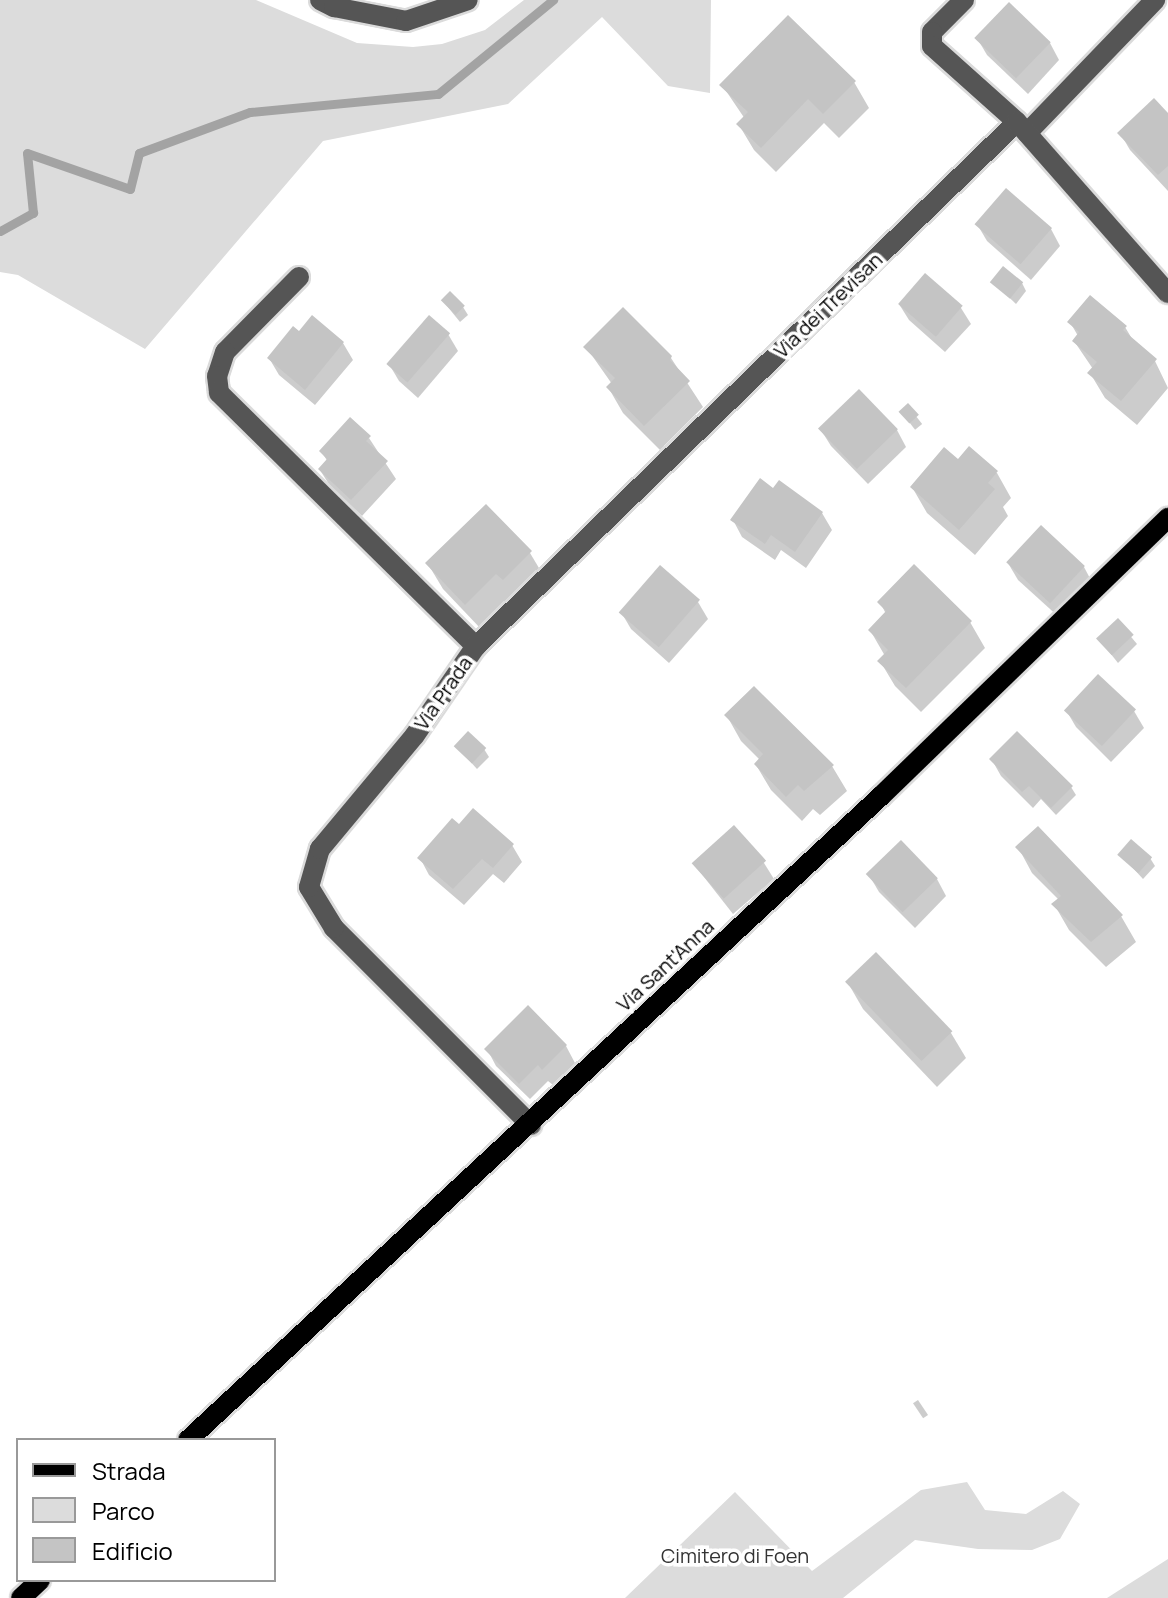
<!DOCTYPE html>
<style>
body{margin:0}
#map{position:relative;width:1168px;height:1598px;overflow:hidden;background:#fff;font-family:Manrope,sans-serif}
div>[style]{position:absolute}
.green>*{inset:0;background:#dcdcdc}
.shadow>*{inset:0;background:#0003;transform-origin:0 0}
.stream>*{height:9px;margin:-4.5px;padding:0 4.5px;transform-origin:4.5px;border-radius:4.5px;background:#a3a3a3}
.building>*{inset:0;background:#c4c4c4;transform-origin:0 0}
.roads{filter:drop-shadow(2px 0 #dbdbdb) drop-shadow(-2px 0 #dbdbdb) drop-shadow(0 2px #dbdbdb) drop-shadow(0 -2px #dbdbdb)}
.minor>*{height:20px;margin:-10px;padding:0 10px;transform-origin:10px;border-radius:10px;background:#555}
.major>*{height:20px;margin:-10px;padding:0 10px;transform-origin:10px;border-radius:10px;background:#000}
span{translate:-50% -50%;white-space:nowrap;text-align:center;line-height:1.15;-webkit-text-stroke:7px #fff;paint-order:stroke}
.street-label{font-size:20px;color:#000}
.park-label{font-size:20px;color:#333}
.legend{position:absolute;left:16px;top:1438px;width:260px;height:144px;box-sizing:border-box;background:#fff;border:2px solid #999;margin:0;padding:10px 14px;list-style:none;font-size:24px;color:#000}
.legend li{display:flex;align-items:center;gap:16px;height:40px}
.legend b{width:40px;border:2px solid #999}
</style>
<div id="map">
<div class="green">
<i style="clip-path:polygon(0 0,256px 0,357px 43px,413px 47px,442px 44px,485px 30px,524px 0,711px 0,710px 93px,668px 86px,602px 17px,508px 104px,323px 141px,145px 349px,18px 275px,0 272px)"></i>
<i style="clip-path:polygon(967px 1482px,985px 1510px,1026px 1514px,1063px 1491px,1080px 1504px,1060px 1539px,1032px 1550px,978px 1549px,915px 1540px,843px 1598px,625px 1598px,735px 1492px,812px 1571px,921px 1490px)"></i>
<i style="clip-path:polygon(1168px 1559px,1168px 1598px,1107px 1598px)"></i>
</div>
<div class="shadow">
<i style="clip-path:polygon(977px 38px,1050px 43px,1059px 60px,1028px 94px,987px 55px)"></i>
<i style="clip-path:polygon(854px 82px,869px 108px,839px 138px,824px 123px,776px 172px,754px 150px,739px 125px,745px 119px,722px 85px)"></i>
<i style="clip-path:polygon(1168px 116px,1168px 191px,1130px 150px,1120px 133px)"></i>
<i style="clip-path:polygon(977px 224px,1051px 229px,1060px 246px,1031px 280px,987px 241px)"></i>
<i style="clip-path:polygon(993px 282px,1022px 283px,1026px 291px,1016px 304px)"></i>
<i style="clip-path:polygon(443px 301px,463px 307px,468px 315px,460px 322px)"></i>
<i style="clip-path:polygon(899px 304px,961px 308px,971px 324px,945px 352px,909px 320px)"></i>
<i style="clip-path:polygon(312px 318px,343px 343px,353px 360px,315px 405px,279px 375px,269px 358px,299px 334px)"></i>
<i style="clip-path:polygon(1070px 322px,1125px 327px,1134px 342px,1155px 361px,1168px 388px,1137px 425px,1105px 398px,1090px 373px,1093px 369px,1074px 341px,1078px 336px)"></i>
<i style="clip-path:polygon(448px 334px,458px 351px,418px 398px,399px 381px,389px 364px)"></i>
<i style="clip-path:polygon(586px 347px,671px 358px,703px 407px,660px 450px,623px 413px,608px 387px,612px 384px)"></i>
<i style="left:908px;top:406px;width:23px;height:9px;rotate:52deg"></i>
<i style="clip-path:polygon(821px 430px,897px 430px,906px 447px,868px 484px,831px 446px)"></i>
<i style="clip-path:polygon(369px 438px,396px 479px,362px 516px,330px 486px,320px 470px,328px 462px,321px 451px)"></i>
<i style="clip-path:polygon(958px 462px,997px 473px,1011px 498px,1003px 507px,1008px 516px,975px 555px,927px 513px,912px 487px)"></i>
<i style="clip-path:polygon(774px 490px,822px 513px,832px 530px,806px 568px,781px 550px,775px 560px,742px 537px,733px 520px)"></i>
<i style="clip-path:polygon(486px 507px,530px 553px,545px 578px,481px 629px,443px 589px,428px 564px)"></i>
<i style="clip-path:polygon(1008px 563px,1084px 567px,1093px 584px,1061px 619px,1018px 580px)"></i>
<i style="clip-path:polygon(698px 602px,708px 619px,669px 663px,631px 629px,621px 612px)"></i>
<i style="clip-path:polygon(880px 602px,970px 622px,985px 648px,921px 712px,895px 686px,880px 661px,885px 656px,870px 630px,886px 614px)"></i>
<i style="clip-path:polygon(1118px 621px,1137px 644px,1118px 663px,1099px 639px)"></i>
<i style="clip-path:polygon(1066px 710px,1134px 711px,1144px 728px,1111px 762px,1076px 727px)"></i>
<i style="clip-path:polygon(727px 716px,832px 766px,847px 791px,820px 815px,813px 809px,802px 821px,771px 790px,756px 765px,760px 760px,741px 741px)"></i>
<i style="clip-path:polygon(456px 746px,484px 749px,489px 757px,477px 769px)"></i>
<i style="clip-path:polygon(992px 760px,1071px 787px,1076px 795px,1056px 815px,1041px 799px,1033px 808px,1001px 776px)"></i>
<i style="clip-path:polygon(459px 827px,512px 845px,522px 862px,504px 883px,493px 874px,464px 905px,429px 875px,420px 858px)"></i>
<i style="clip-path:polygon(1018px 847px,1121px 916px,1136px 942px,1106px 967px,1069px 930px,1054px 904px,1059px 900px,1032px 873px)"></i>
<i style="clip-path:polygon(1120px 854px,1150px 858px,1155px 866px,1143px 879px)"></i>
<i style="clip-path:polygon(693px 863px,764px 863px,774px 879px,733px 914px)"></i>
<i style="clip-path:polygon(869px 875px,937px 879px,946px 896px,915px 928px,879px 892px)"></i>
<i style="clip-path:polygon(848px 983px,951px 1033px,966px 1058px,937px 1087px,863px 1009px)"></i>
<i style="clip-path:polygon(566px 1046px,575px 1063px,553px 1085px,548px 1081px,530px 1099px,496px 1066px,487px 1049px)"></i>
<i style="left:918px;top:1400px;width:18px;height:6px;rotate:56deg"></i>
</div>
<div class="stream">
<i style="left:0;top:231px;width:38px;rotate:-29deg"></i>
<i style="left:33px;top:213px;width:60px;rotate:-95.7deg"></i>
<i style="left:27px;top:153px;width:109px;rotate:19.3deg"></i>
<i style="left:130px;top:189px;width:37px;rotate:-76deg"></i>
<i style="left:139px;top:153px;width:118px;rotate:-20.3deg"></i>
<i style="left:250px;top:112px;width:189px;rotate:-5.5deg"></i>
<i style="left:438px;top:94px;width:149px;rotate:-39.3deg"></i>
</div>
<div class="building">
<i style="left:1009px;top:2px;width:58px;height:50px;rotate:44deg"></i>
<i style="clip-path:polygon(788px 15px,856px 81px,823px 114px,808px 99px,761px 148px,736px 124px,748px 112px,719px 85px)"></i>
<i style="clip-path:polygon(1154px 98px,1168px 113px,1168px 166px,1158px 175px,1117px 133px)"></i>
<i style="left:1006px;top:188px;width:61px;height:48px;rotate:41deg"></i>
<i style="left:1003px;top:266px;width:26px;height:21px;rotate:39deg"></i>
<i style="left:925px;top:273px;width:50px;height:41px;rotate:41deg"></i>
<i style="left:450px;top:291px;width:21px;height:13px;rotate:45deg"></i>
<i style="clip-path:polygon(1090px 295px,1127px 326px,1123px 330px,1157px 359px,1121px 401px,1087px 373px,1097px 362px,1072px 341px,1079px 332px,1067px 322px)"></i>
<i style="clip-path:polygon(623px 307px,672px 356px,670px 360px,690px 381px,644px 426px,606px 387px,615px 378px,583px 347px)"></i>
<i style="clip-path:polygon(312px 315px,344px 342px,305px 390px,267px 358px,293px 326px,299px 331px)"></i>
<i style="left:429px;top:315px;width:28px;height:65px;rotate:41deg"></i>
<i style="left:859px;top:389px;width:56px;height:57px;rotate:46deg"></i>
<i style="left:908px;top:403px;width:16px;height:13px;rotate:47deg"></i>
<i style="clip-path:polygon(350px 417px,371px 436px,366px 441px,388px 461px,351px 500px,318px 469px,327px 459px,319px 451px)"></i>
<i style="clip-path:polygon(969px 446px,998px 471px,988px 483px,995px 489px,959px 530px,910px 487px,944px 447px,958px 459px)"></i>
<i style="clip-path:polygon(760px 478px,773px 488px,779px 480px,823px 512px,795px 552px,771px 535px,765px 544px,730px 520px)"></i>
<i style="clip-path:polygon(486px 504px,532px 551px,503px 580px,496px 574px,465px 605px,425px 563px)"></i>
<i style="left:1041px;top:525px;width:60px;height:51px;rotate:43deg"></i>
<i style="clip-path:polygon(914px 564px,972px 621px,906px 688px,877px 661px,888px 650px,868px 630px,886px 611px,877px 602px)"></i>
<i style="left:660px;top:565px;width:53px;height:63px;rotate:41deg"></i>
<i style="left:1118px;top:618px;width:23px;height:30px;rotate:47deg"></i>
<i style="left:1098px;top:674px;width:52px;height:50px;rotate:43deg"></i>
<i style="clip-path:polygon(754px 686px,834px 765px,804px 791px,798px 785px,786px 797px,754px 764px,763px 754px,724px 715px)"></i>
<i style="left:468px;top:731px;width:25px;height:21px;rotate:43deg"></i>
<i style="clip-path:polygon(1017px 731px,1073px 786px,1051px 808px,1029px 786px,1022px 792px,989px 759px)"></i>
<i style="clip-path:polygon(473px 808px,514px 844px,493px 868px,482px 859px,453px 889px,417px 858px,452px 818px,459px 824px)"></i>
<i style="left:734px;top:825px;width:48px;height:57px;rotate:48deg"></i>
<i style="clip-path:polygon(1038px 826px,1123px 915px,1091px 942px,1051px 904px,1061px 896px,1015px 847px)"></i>
<i style="left:1131px;top:839px;width:28px;height:21px;rotate:41deg"></i>
<i style="left:901px;top:840px;width:53px;height:49px;rotate:46deg"></i>
<i style="left:876px;top:952px;width:110px;height:43px;rotate:46deg"></i>
<i style="clip-path:polygon(528px 1005px,567px 1045px,542px 1070px,538px 1065px,519px 1084px,484px 1049px)"></i>
</div>
<div class="roads">
<div class="minor">
<i style="left:320px;top:0;width:16px;rotate:27deg"></i>
<i style="left:334px;top:7px;width:73px;rotate:11deg"></i>
<i style="left:406px;top:21px;width:65px;rotate:-18.7deg"></i>
<i style="left:964px;top:0;width:45px;rotate:135deg"></i>
<i style="left:932px;top:32px;width:14px;rotate:90deg"></i>
<i style="left:932px;top:46px;width:114px;rotate:41.8deg"></i>
<i style="left:1027px;top:133px;width:185px;rotate:-46.1deg"></i>
<i style="left:299px;top:277px;width:105px;rotate:134.6deg"></i>
<i style="left:225px;top:352px;width:25px;rotate:108deg"></i>
<i style="left:217px;top:376px;width:17px;rotate:83deg"></i>
<i style="left:219px;top:393px;width:361px;rotate:44.6deg"></i>
<i style="left:531px;top:1125px;width:279px;rotate:-135deg"></i>
<i style="left:334px;top:928px;width:48px;rotate:-121.4deg"></i>
<i style="left:309px;top:887px;width:40px;rotate:-74deg"></i>
<i style="left:320px;top:849px;width:148px;rotate:-50.2deg"></i>
<i style="left:415px;top:735px;width:108px;rotate:-55.6deg"></i>
<i style="left:476px;top:646px;width:753px;rotate:-44.09deg"></i>
<i style="left:1017px;top:122px;width:228px;rotate:48.6deg"></i>
</div>
<div class="major">
<i style="left:188px;top:1440px;width:946px;rotate:-42.9deg"></i>
<i style="left:881px;top:796px;width:400px;rotate:-44.1deg"></i>
<i style="left:21px;top:1598px;width:26px;rotate:-43deg"></i>
</div>
</div>
<div class="street-label">
<span style="left:828px;top:305px;rotate:-44deg">Via dei Trevisan</span>
<span style="left:443px;top:693px;rotate:-55deg">Via Prada</span>
<span style="left:665px;top:965px;rotate:-43deg">Via Sant'Anna</span>
</div>
<div class="park-label">
<span style="left:735px;top:1555px">Cimitero di Foen</span>
</div>
<ul class="legend">
<li><b style="height:10px;background:#000"></b>Strada</li>
<li><b style="height:22px;background:#dcdcdc"></b>Parco</li>
<li><b style="height:22px;background:#c4c4c4"></b>Edificio</li>
</ul>
</div>
